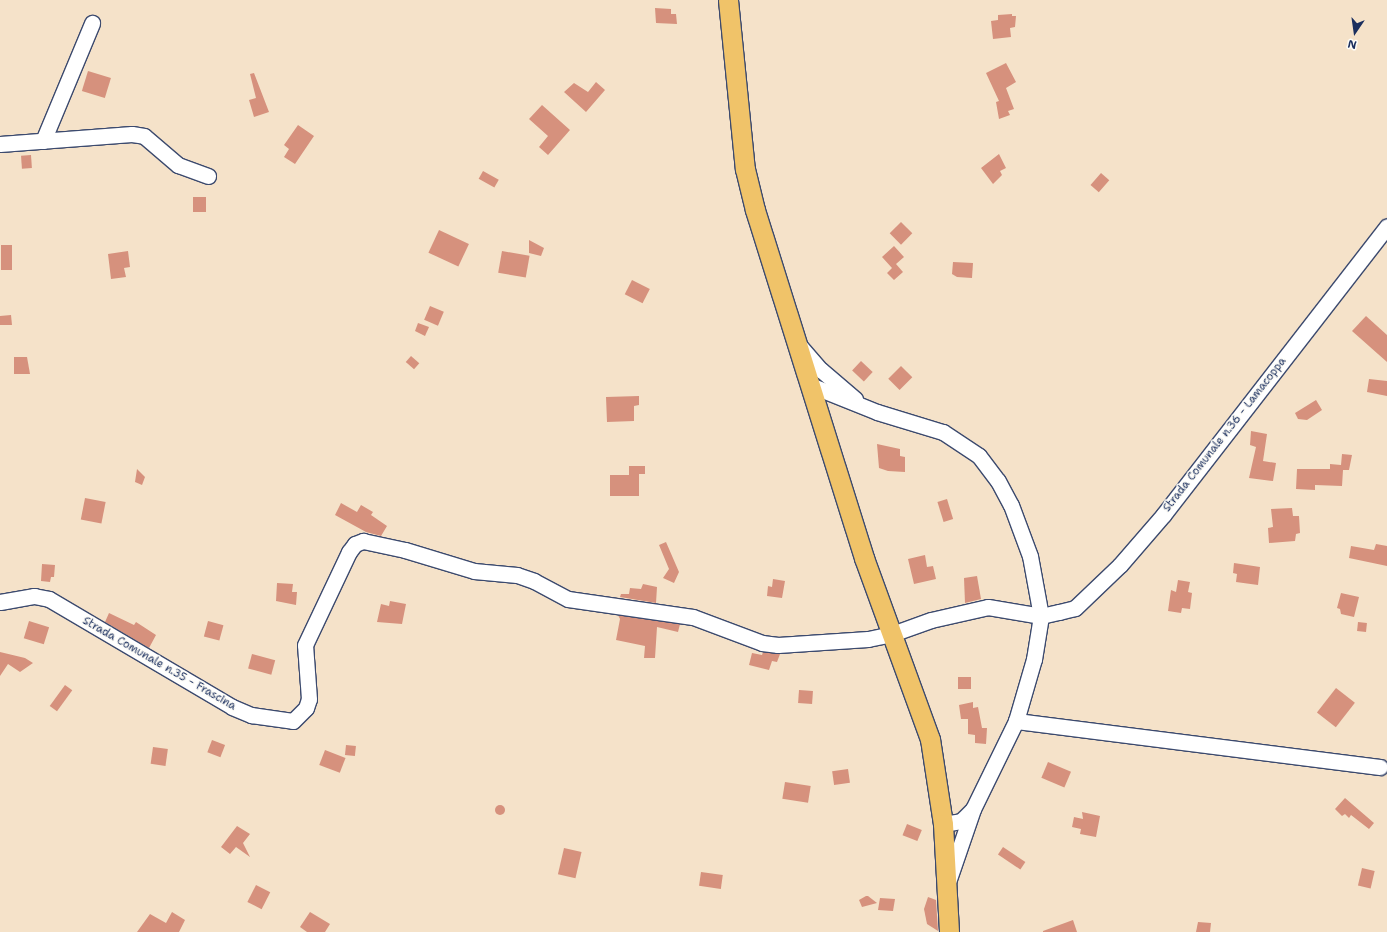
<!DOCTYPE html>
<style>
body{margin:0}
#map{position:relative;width:1387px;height:932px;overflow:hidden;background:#f5e2c9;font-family:"Shantell Sans",sans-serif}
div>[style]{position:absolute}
.building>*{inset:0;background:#d6917d;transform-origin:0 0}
.round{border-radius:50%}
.roads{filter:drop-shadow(1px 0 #3c4a6e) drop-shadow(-1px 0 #3c4a6e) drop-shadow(0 1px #3c4a6e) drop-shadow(0 -1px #3c4a6e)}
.minor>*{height:15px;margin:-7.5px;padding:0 7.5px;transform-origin:7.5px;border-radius:7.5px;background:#fff}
.major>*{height:19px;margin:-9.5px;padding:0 9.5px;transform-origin:9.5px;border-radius:9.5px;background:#f0c369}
span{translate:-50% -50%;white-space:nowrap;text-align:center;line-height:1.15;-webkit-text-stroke:3px #fdfcf7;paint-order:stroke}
.street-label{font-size:11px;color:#1b2f5e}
.north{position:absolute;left:1335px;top:12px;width:40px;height:40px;-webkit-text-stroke:3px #fdfcf7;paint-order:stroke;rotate:193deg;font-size:11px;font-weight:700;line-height:16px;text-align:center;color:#1b2f5e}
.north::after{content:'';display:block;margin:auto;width:14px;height:18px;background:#1b2f5e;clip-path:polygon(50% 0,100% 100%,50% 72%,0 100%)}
</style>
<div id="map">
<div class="building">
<i style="clip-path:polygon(655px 8px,671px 9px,671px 14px,676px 14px,677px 24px,656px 23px)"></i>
<i style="clip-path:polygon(1012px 14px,1012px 16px,1016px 16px,1015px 27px,1010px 28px,1011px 37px,993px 39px,991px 21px,998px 20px,998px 15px)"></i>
<i style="clip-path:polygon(1006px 63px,1016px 82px,1006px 88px,1014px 109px,1008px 111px,1010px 115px,999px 119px,996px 102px,999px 101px,986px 73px)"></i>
<i style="left:88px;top:71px;width:24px;height:21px;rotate:17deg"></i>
<i style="clip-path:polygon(254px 73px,269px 112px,254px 117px,249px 100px,256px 98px,250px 74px)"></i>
<i style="clip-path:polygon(596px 82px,605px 90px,586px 112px,564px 92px,574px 83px,588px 92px)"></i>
<i style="clip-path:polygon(542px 105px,570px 130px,548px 155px,539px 147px,548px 136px,529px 119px)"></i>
<i style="clip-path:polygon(298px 125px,314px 136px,295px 164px,284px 157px,289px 149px,284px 145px)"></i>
<i style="clip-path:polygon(999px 154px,1006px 168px,1000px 171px,1002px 175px,993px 184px,981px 168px)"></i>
<i style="left:31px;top:155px;width:13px;height:10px;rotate:86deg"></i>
<i style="left:483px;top:171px;width:18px;height:9px;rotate:29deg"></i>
<i style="left:1101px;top:173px;width:11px;height:16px;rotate:41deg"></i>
<i style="left:193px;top:197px;width:13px;height:15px"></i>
<i style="left:901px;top:222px;width:16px;height:16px;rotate:45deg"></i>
<i style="left:439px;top:230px;width:33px;height:25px;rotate:25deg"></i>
<i style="clip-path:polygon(529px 240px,544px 248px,541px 256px,529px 253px)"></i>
<i style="left:1px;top:245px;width:11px;height:25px"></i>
<i style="clip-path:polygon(894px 246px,904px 257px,896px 264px,903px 272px,894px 280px,887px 273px,892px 268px,882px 257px)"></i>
<i style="clip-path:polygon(128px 251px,130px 267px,124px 268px,126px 277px,111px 279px,108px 254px)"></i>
<i style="left:502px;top:251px;width:28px;height:22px;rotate:10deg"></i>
<i style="clip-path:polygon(953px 262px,973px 263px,972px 278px,957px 277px,952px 274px)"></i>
<i style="left:632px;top:280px;width:20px;height:16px;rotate:27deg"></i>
<i style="left:430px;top:306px;width:15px;height:15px;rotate:23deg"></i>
<i style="clip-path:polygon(11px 315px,12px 325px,0 325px,0 316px)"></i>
<i style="clip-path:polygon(1366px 316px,1387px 335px,1387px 362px,1352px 331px)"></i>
<i style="clip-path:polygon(418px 323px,429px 327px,425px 336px,415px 331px)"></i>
<i style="left:411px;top:356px;width:11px;height:8px;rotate:41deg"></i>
<i style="clip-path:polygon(14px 357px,27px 357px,30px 374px,14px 374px)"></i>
<i style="left:861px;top:361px;width:16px;height:13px;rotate:43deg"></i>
<i style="left:901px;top:366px;width:16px;height:18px;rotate:45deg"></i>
<i style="clip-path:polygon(1369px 379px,1387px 381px,1387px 396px,1367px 392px)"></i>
<i style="clip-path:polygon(639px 396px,639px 405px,634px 406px,634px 421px,607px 422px,606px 397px)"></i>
<i style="clip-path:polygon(1316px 400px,1322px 410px,1307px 420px,1298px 419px,1295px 413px)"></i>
<i style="clip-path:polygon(1251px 431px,1267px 434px,1263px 461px,1276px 463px,1273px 481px,1249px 478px,1256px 447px,1250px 445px)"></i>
<i style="clip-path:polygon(877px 444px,900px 449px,900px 456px,905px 457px,905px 472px,888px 471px,879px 468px)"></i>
<i style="clip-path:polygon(1342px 454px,1352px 455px,1349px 470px,1343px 470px,1342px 486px,1315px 485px,1315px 490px,1296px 489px,1297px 469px,1330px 469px,1330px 464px,1341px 465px)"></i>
<i style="clip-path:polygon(629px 466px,645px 466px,645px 474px,639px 474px,639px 496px,610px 496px,610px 475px,629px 475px)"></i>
<i style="clip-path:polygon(137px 469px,145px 477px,142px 485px,135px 482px)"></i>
<i style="left:85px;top:498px;width:21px;height:22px;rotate:11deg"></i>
<i style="left:947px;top:499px;width:21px;height:10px;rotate:73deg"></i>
<i style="clip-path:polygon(341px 503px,357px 512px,361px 505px,373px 512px,371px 515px,387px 526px,381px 536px,366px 532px,335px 515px)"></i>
<i style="clip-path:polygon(1292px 508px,1293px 516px,1299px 516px,1300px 533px,1296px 534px,1295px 541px,1269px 543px,1268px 528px,1273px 527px,1271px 509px)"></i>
<i style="clip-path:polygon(666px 542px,679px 572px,674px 583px,663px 578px,669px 569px,659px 545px)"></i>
<i style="clip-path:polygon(1376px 544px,1387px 546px,1387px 566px,1349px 558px,1351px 546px,1374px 550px)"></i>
<i style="clip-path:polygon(925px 555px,927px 567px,933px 566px,936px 579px,914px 584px,908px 559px)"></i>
<i style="clip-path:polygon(1234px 563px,1260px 567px,1258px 585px,1236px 582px,1237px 574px,1233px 573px)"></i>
<i style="clip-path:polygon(42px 564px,55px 565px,54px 577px,51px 577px,50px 582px,41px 581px)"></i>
<i style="clip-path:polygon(977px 576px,981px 599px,965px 603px,964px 578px)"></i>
<i style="clip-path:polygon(773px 579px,785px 581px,782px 598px,767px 596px,768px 586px,772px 587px)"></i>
<i style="clip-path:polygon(1178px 580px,1190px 582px,1188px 592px,1192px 593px,1190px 609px,1182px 608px,1181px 613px,1168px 611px,1171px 590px,1176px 592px)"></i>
<i style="clip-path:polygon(277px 583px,293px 584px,292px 592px,297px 592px,296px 605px,276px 601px)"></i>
<i style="clip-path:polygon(643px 584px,657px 587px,656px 603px,620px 597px,621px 594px,629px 594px,630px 588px,641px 589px)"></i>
<i style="clip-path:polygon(1341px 593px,1359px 597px,1354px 617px,1341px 614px,1340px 609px,1337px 608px)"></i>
<i style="clip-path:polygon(390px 601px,406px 604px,402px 624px,377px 622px,381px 604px,389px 606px)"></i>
<i style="clip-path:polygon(109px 613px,134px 625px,136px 622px,156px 635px,149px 648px,105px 622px)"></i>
<i style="clip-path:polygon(618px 615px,680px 624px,678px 632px,657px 627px,655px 658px,644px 658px,645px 646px,616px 640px,620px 619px)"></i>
<i style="left:29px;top:621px;width:21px;height:18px;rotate:17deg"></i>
<i style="left:208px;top:621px;width:16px;height:16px;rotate:15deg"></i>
<i style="left:1358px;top:622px;width:9px;height:9px;rotate:6deg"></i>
<i style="clip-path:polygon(0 652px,25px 658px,33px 663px,20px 672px,8px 664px,0 676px)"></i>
<i style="clip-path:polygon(763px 652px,780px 654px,777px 662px,772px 661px,769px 670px,749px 665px,752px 653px,762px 655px)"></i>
<i style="left:252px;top:654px;width:24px;height:15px;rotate:15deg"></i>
<i style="left:958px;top:677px;width:13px;height:12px"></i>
<i style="left:65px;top:685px;width:9px;height:26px;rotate:36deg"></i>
<i style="left:1336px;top:688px;width:24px;height:31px;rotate:38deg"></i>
<i style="left:799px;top:690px;width:14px;height:13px;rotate:4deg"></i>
<i style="clip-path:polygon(973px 702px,973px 708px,978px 707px,982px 728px,987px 728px,986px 744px,975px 743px,975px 735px,968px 734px,968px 719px,961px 719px,959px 705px)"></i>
<i style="left:212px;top:740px;width:14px;height:13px;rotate:21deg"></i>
<i style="left:346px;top:745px;width:10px;height:10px;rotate:6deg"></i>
<i style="left:153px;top:747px;width:15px;height:17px;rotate:8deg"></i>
<i style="left:325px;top:750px;width:22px;height:16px;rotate:21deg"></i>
<i style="left:1048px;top:762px;width:25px;height:17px;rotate:23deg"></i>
<i style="left:848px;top:769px;width:14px;height:16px;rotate:82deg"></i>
<i style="left:785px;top:782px;width:26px;height:17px;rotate:9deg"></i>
<i style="clip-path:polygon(1345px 798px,1374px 823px,1369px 829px,1351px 815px,1349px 818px,1345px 814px,1342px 816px,1335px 809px)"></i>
<i class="round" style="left:495px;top:805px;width:10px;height:10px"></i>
<i style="clip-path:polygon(1082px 812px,1100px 816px,1096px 837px,1080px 834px,1081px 829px,1072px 827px,1074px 817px,1083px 819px)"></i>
<i style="left:907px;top:824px;width:16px;height:12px;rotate:22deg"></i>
<i style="clip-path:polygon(237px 826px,250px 834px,243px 843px,250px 857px,236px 847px,230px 854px,221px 847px)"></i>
<i style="left:1003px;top:847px;width:27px;height:9px;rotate:34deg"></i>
<i style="left:564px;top:848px;width:18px;height:27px;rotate:13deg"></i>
<i style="left:1362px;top:868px;width:13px;height:18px;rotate:13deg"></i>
<i style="left:701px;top:872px;width:22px;height:14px;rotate:8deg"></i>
<i style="left:256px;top:885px;width:16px;height:19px;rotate:27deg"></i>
<i style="clip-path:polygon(866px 896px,868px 896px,877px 903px,862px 907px,859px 900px)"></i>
<i style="clip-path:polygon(928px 897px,936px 900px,938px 931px,927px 924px,924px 909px)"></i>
<i style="clip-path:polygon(880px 898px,895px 899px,893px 911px,878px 910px)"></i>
<i style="clip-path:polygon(172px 912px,185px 920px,179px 932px,137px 932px,150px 914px,166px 923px)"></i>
<i style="clip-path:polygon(310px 912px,330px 924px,325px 932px,307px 932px,300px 927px)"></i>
<i style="clip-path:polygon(1073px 920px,1077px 932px,1043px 932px,1043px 931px)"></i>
<i style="clip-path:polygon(1198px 922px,1211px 923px,1210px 932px,1196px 932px)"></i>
</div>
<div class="roads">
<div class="minor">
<i style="left:43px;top:141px;width:128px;rotate:-67.4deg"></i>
<i style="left:0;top:144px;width:132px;rotate:-4.3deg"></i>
<i style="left:132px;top:134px;width:12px;rotate:9deg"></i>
<i style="left:144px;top:136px;width:45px;rotate:40.5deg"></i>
<i style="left:178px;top:165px;width:32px;rotate:20deg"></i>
<i style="left:798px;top:344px;width:35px;rotate:49deg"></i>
<i style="left:821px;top:370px;width:45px;rotate:40.5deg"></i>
<i style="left:810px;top:385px;width:72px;rotate:21.9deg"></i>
<i style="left:877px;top:412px;width:69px;rotate:16.9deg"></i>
<i style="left:943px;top:432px;width:43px;rotate:33.7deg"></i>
<i style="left:979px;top:456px;width:31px;rotate:53deg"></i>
<i style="left:998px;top:481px;width:27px;rotate:62deg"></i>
<i style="left:1011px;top:505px;width:54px;rotate:69.6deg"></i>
<i style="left:1030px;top:556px;width:61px;rotate:79.6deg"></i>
<i style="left:1041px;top:616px;width:44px;rotate:99.2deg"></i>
<i style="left:1034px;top:659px;width:65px;rotate:106.2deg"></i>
<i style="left:1016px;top:721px;width:98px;rotate:116deg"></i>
<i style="left:973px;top:809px;width:77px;rotate:108.9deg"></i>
<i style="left:0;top:602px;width:35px;rotate:-10deg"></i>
<i style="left:34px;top:596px;width:15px;rotate:11deg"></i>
<i style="left:49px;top:599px;width:212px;rotate:30.5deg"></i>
<i style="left:232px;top:707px;width:21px;rotate:23deg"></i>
<i style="left:251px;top:715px;width:42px;rotate:8.1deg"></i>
<i style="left:293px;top:721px;width:18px;rotate:-45deg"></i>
<i style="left:306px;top:708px;width:9px;rotate:-72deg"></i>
<i style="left:309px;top:699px;width:54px;rotate:-94.2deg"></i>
<i style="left:305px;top:645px;width:103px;rotate:-64.7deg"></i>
<i style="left:349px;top:552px;width:10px;rotate:-53deg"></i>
<i style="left:355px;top:544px;width:9px;rotate:-21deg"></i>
<i style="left:363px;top:541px;width:43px;rotate:12.1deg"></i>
<i style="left:405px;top:550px;width:72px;rotate:16.9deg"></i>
<i style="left:474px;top:571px;width:43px;rotate:5.3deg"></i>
<i style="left:517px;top:575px;width:18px;rotate:19deg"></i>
<i style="left:534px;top:581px;width:38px;rotate:28deg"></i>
<i style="left:568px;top:599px;width:126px;rotate:8.2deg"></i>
<i style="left:693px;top:617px;width:74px;rotate:20.6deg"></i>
<i style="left:762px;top:643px;width:16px;rotate:7deg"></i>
<i style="left:778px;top:645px;width:90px;rotate:-3.8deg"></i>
<i style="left:868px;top:639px;width:25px;rotate:-12deg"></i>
<i style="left:892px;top:634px;width:41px;rotate:-19.7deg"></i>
<i style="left:931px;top:620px;width:58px;rotate:-12.8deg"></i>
<i style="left:988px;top:607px;width:54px;rotate:9.6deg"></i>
<i style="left:1041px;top:616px;width:18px;rotate:-13deg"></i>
<i style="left:1059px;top:612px;width:16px;rotate:-14deg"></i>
<i style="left:1075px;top:608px;width:62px;rotate:-43.7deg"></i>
<i style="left:1120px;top:565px;width:67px;rotate:-49.2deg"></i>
<i style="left:1164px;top:514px;width:364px;rotate:-52.2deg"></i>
<i style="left:1016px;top:721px;width:367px;rotate:7.2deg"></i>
<i style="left:943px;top:824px;width:18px;rotate:-9deg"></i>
<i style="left:961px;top:821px;width:16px;rotate:-45deg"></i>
</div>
<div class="major">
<i style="left:728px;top:0;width:170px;rotate:84.3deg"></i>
<i style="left:745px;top:169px;width:42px;rotate:76.3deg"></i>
<i style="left:755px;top:210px;width:365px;rotate:72.6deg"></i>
<i style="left:864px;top:558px;width:193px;rotate:70deg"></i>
<i style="left:930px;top:739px;width:86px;rotate:81.3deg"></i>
<i style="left:943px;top:824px;width:108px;rotate:86.8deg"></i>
</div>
</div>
<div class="street-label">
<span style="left:1225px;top:435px;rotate:-52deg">Strada Comunale n.36 - Lamacoppa</span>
<span style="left:159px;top:664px;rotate:30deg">Strada Comunale n.35 - Frascina</span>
</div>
<div class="north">N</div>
</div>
